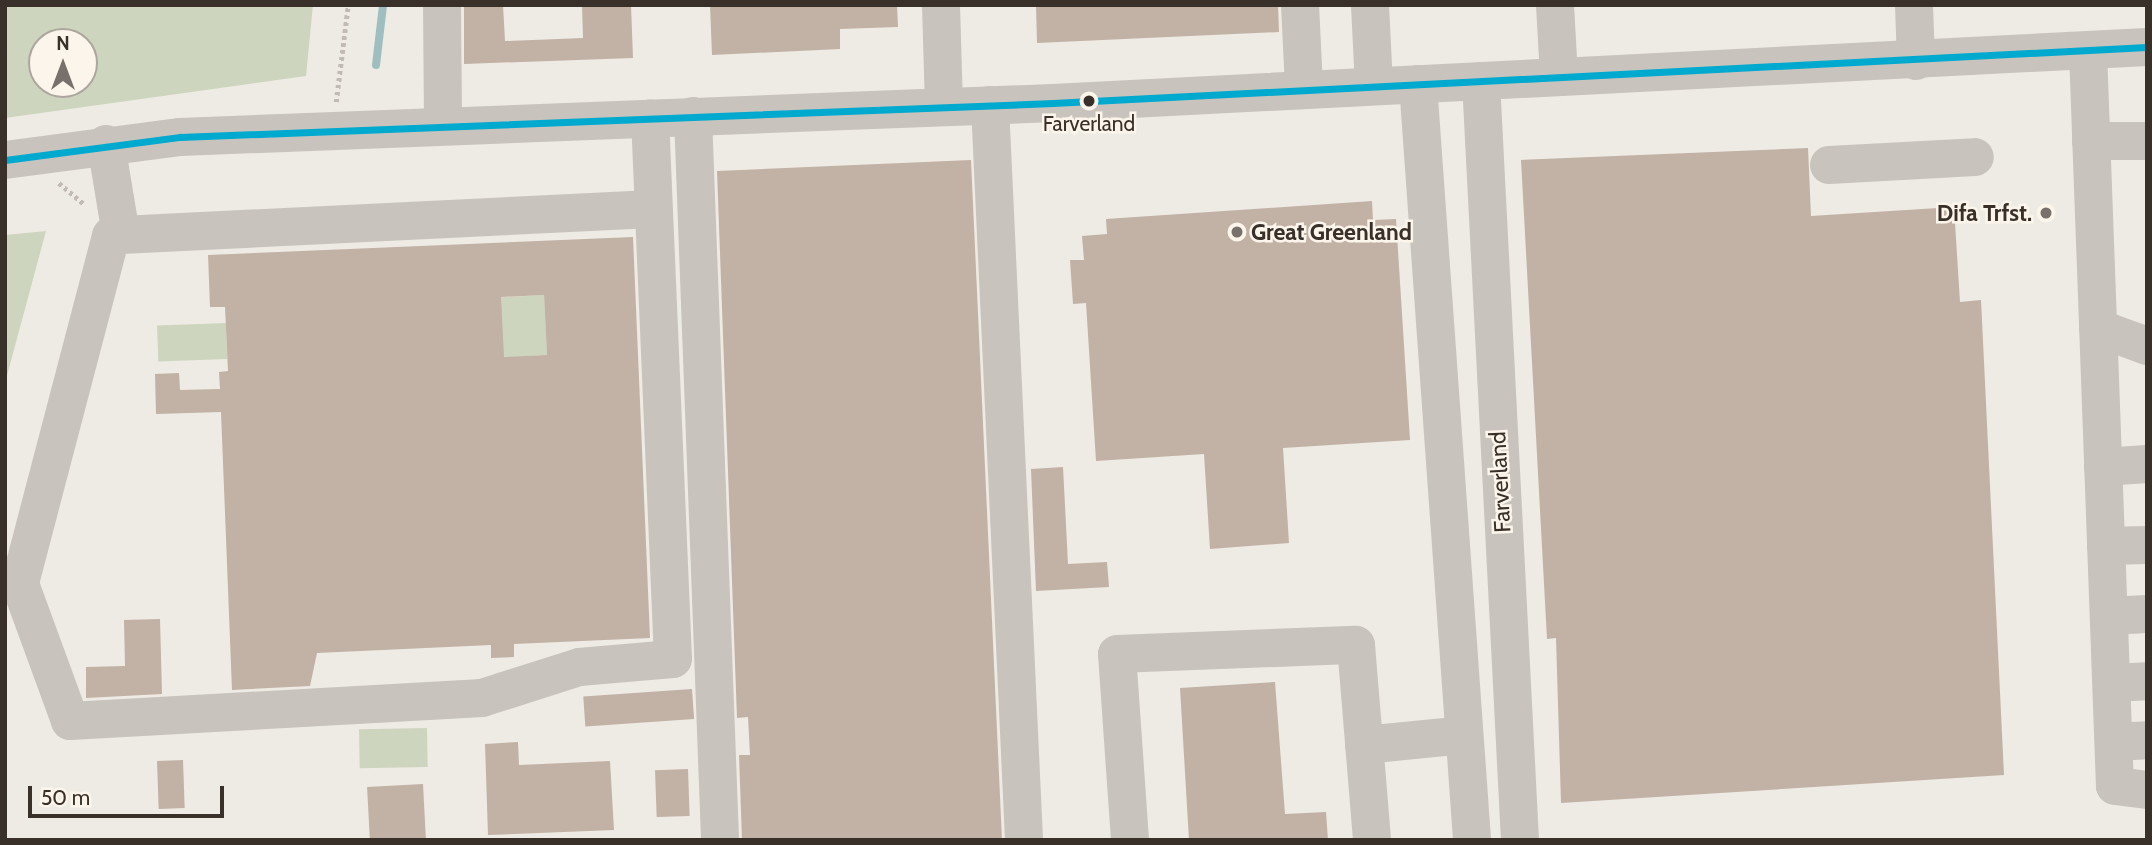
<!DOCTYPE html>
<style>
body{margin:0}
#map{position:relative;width:2152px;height:845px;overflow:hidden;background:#eeebe4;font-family:Cabin,sans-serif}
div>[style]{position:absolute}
.green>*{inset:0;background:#ced5be;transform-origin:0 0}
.stream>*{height:8px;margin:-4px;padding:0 4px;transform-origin:4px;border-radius:4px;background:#9fbec0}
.building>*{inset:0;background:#c2b1a5;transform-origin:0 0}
.path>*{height:4.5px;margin-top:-2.25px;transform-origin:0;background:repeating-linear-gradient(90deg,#c1bbb4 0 3.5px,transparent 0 7px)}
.minor>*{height:38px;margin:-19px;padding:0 19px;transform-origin:19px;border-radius:19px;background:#c8c3bc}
.bus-1>*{height:7px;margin:-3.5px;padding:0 3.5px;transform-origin:3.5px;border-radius:3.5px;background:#00a9ce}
.dots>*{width:19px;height:19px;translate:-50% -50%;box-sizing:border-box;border:4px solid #fbf5eb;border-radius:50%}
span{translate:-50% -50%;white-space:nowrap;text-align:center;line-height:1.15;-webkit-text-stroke:5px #fbf5eb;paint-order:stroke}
.bus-label{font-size:21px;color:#39302a}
.poi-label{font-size:23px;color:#39302a;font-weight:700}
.right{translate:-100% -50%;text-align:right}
.left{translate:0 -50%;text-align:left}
.street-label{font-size:23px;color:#39302a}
.frame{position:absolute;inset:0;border:7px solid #39302a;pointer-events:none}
.north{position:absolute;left:28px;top:28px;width:70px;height:70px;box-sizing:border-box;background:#fbf5eb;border:2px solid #ada69e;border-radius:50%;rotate:0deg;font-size:19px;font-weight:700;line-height:28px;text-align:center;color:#39302a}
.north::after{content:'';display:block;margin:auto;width:24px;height:32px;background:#78716b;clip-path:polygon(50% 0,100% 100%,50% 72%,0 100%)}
.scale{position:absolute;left:28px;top:786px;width:196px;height:32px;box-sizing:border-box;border:4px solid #39302a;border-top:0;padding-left:9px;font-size:21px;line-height:24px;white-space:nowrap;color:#39302a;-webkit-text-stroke:5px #fbf5eb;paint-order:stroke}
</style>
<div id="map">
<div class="green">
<i style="clip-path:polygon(evenodd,5px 5px,313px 5px,306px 76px,5px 118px,5px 5px,42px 42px,84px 42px,84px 84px,42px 84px,42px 42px)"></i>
<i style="clip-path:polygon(46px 231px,5px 383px,5px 235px)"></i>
<i style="left:544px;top:295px;width:60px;height:76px;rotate:87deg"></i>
<i style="left:226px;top:323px;width:36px;height:69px;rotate:88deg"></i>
<i style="left:427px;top:728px;width:39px;height:68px;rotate:89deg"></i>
</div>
<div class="stream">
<i style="left:376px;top:65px;width:60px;rotate:-83.3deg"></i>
</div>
<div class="building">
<i style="clip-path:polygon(464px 5px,503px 5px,505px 41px,583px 38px,582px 5px,631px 5px,633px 58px,464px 64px)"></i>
<i style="clip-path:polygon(710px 5px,897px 5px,898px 27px,840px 29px,840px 49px,712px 55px)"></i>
<i style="clip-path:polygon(1036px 5px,1278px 5px,1279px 32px,1037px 43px)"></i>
<i style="clip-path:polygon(1808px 148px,1811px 216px,1954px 207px,1960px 302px,1981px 300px,2004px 775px,1561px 803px,1556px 638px,1547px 639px,1521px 160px)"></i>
<i style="clip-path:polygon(971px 160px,1002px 840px,742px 840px,739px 755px,750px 755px,748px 717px,737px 718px,717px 171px)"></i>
<i style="clip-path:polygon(1372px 201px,1373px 220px,1396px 219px,1410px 440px,1283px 448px,1289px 543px,1210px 549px,1204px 454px,1096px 461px,1086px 303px,1073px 304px,1070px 260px,1084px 260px,1082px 236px,1107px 234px,1106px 219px)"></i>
<i style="clip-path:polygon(evenodd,633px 237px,650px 638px,514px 644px,514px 657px,491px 658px,491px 645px,317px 653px,310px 686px,232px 690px,221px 412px,156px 414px,155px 374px,179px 373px,180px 390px,220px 389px,219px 372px,228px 371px,225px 307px,210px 307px,208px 255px,633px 237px,544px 295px,547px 355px,504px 357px,501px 297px,544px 295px)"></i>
<i style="clip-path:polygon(1063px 467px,1068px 564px,1107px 562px,1109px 587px,1036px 591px,1031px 469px)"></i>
<i style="clip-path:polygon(160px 619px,162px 694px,86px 698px,86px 667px,125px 666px,124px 620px)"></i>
<i style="clip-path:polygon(1275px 682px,1285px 814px,1326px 812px,1328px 840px,1189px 840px,1180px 688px)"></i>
<i style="left:692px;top:689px;width:30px;height:109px;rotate:86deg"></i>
<i style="clip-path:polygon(518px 742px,519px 765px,610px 761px,614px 830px,488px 835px,485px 744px)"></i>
<i style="left:183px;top:760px;width:48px;height:26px;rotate:88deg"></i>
<i style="left:688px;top:769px;width:47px;height:33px;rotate:88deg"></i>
<i style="left:423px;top:784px;width:56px;height:56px;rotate:87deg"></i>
</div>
<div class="path">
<i style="left:336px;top:102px;width:98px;rotate:-82.9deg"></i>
<i style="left:59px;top:183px;width:33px;rotate:40deg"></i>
</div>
<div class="minor">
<i style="left:442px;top:5px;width:121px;rotate:89.5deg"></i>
<i style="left:941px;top:5px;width:101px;rotate:88.3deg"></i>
<i style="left:1300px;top:5px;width:83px;rotate:87.2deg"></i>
<i style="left:1370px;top:5px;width:81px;rotate:87.2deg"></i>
<i style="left:1555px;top:5px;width:72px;rotate:86.8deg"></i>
<i style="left:1914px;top:5px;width:56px;rotate:88deg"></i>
<i style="left:2088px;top:51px;width:735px;rotate:87.9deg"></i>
<i style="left:2115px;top:786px;width:32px;rotate:7deg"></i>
<i style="left:1481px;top:81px;width:760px;rotate:87.06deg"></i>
<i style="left:1418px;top:84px;width:758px;rotate:85.91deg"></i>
<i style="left:990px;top:105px;width:736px;rotate:87.35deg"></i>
<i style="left:693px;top:116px;width:725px;rotate:87.86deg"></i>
<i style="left:2091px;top:141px;width:56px"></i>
<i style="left:106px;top:144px;width:92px;rotate:80.6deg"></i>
<i style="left:121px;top:235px;width:10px;rotate:174deg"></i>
<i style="left:111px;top:236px;width:360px;rotate:104.7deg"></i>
<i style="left:20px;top:584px;width:146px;rotate:69.9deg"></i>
<i style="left:70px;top:721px;width:413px;rotate:-3.2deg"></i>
<i style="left:482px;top:698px;width:102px;rotate:-17.7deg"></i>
<i style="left:579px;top:667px;width:94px;rotate:-4.9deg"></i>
<i style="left:673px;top:659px;width:541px;rotate:-92.43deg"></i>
<i style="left:5px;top:160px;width:177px;rotate:-7.5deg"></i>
<i style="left:180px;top:137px;width:874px;rotate:-2.23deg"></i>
<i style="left:1053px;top:103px;width:1095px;rotate:-2.93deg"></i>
<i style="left:1829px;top:165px;width:146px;rotate:-3.1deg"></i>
<i style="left:121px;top:235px;width:532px;rotate:-2.8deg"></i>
<i style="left:2098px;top:328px;width:52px;rotate:20.2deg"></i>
<i style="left:2103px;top:467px;width:44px;rotate:-3.9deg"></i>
<i style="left:2106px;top:546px;width:41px;rotate:-1.4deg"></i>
<i style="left:2109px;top:616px;width:38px;rotate:-3deg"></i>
<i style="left:2112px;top:683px;width:35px;rotate:-3deg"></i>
<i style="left:2114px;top:742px;width:33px;rotate:-3deg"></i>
<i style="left:1364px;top:745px;width:100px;rotate:-5.7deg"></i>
<i style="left:1130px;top:840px;width:186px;rotate:-94deg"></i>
<i style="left:1117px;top:654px;width:239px;rotate:-2.2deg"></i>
<i style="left:1356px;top:645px;width:196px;rotate:85.3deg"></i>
</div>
<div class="bus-1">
<i style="left:5px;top:160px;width:177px;rotate:-7.5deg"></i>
<i style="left:180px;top:137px;width:874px;rotate:-2.23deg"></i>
<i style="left:1053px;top:103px;width:1095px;rotate:-2.93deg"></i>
</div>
<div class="dots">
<i style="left:1089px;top:101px;background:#39302a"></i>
<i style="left:2046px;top:213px;background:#78716b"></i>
<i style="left:1237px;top:232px;background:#78716b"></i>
</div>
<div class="bus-label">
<span style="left:1089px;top:124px">Farverland</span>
</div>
<div class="poi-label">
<span class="right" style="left:2032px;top:213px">Difa Trfst.</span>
<span class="left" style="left:1251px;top:232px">Great Greenland</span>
</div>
<div class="street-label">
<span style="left:1500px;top:482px;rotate:-93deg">Farverland</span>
</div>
<div class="frame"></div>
<div class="north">N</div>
<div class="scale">50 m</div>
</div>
